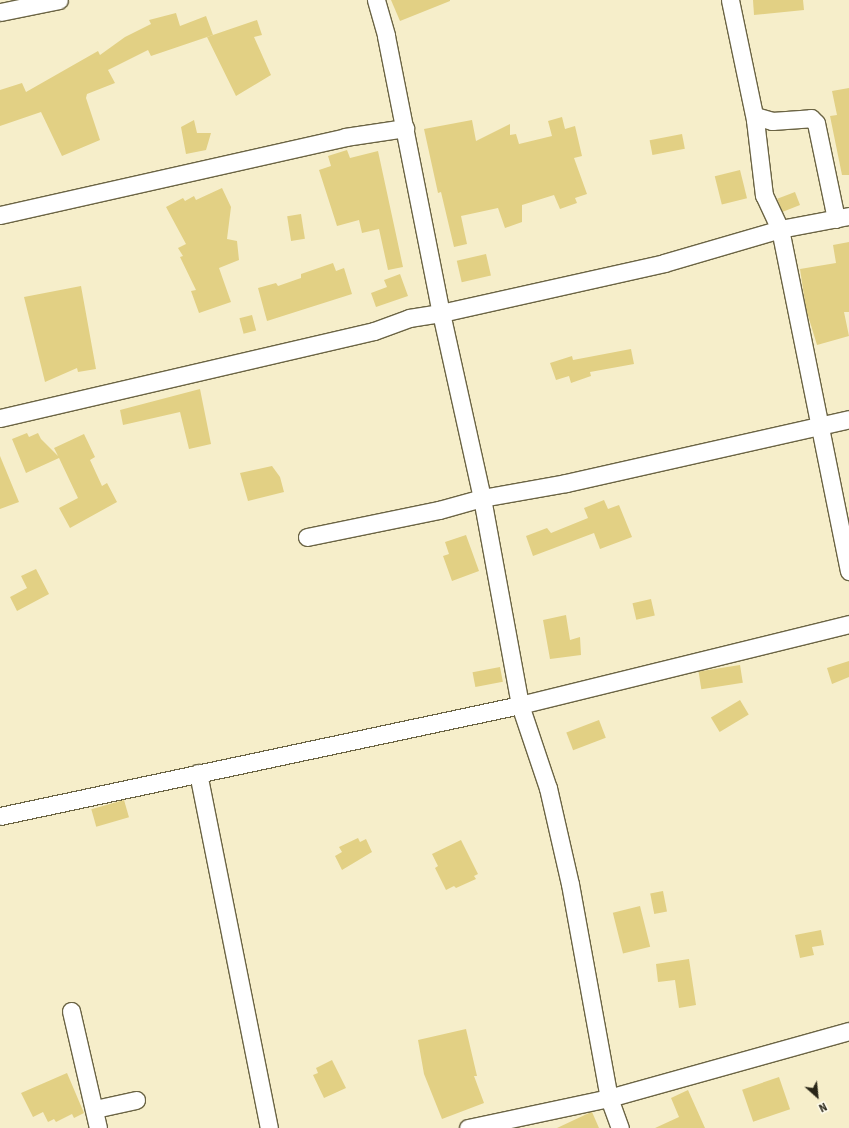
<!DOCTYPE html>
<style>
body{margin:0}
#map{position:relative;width:849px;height:1128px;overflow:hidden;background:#f6eeca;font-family:"Source Sans 3",sans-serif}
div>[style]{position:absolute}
.building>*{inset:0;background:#e2d084;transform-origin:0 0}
.roads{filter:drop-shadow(1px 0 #6b6444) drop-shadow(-1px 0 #6b6444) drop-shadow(0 1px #6b6444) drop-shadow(0 -1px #6b6444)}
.street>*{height:17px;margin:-8.5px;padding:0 8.5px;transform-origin:8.5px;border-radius:8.5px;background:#fff}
span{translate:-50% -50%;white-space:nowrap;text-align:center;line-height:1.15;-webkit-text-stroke:3px #fefbec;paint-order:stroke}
.north{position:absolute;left:797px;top:1076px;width:40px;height:40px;-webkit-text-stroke:3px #fefbec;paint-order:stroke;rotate:153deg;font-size:11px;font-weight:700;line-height:16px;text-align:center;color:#282517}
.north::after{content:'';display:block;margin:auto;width:14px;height:18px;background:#282517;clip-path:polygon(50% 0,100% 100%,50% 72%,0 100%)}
</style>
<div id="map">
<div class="building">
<i style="clip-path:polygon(391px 0,450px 0,450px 1px,400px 21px)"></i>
<i style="clip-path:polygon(753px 0,803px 0,804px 10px,754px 15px)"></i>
<i style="clip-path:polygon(176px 13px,180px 26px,206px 16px,213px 35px,151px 56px,148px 50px,108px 70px,115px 83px,87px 94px,86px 98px,100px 140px,62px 156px,41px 112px,0 126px,0 90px,22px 83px,26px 92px,98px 51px,100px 55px,125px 37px,151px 24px,149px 20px)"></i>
<i style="clip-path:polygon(257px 20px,262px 35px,254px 37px,271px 75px,236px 96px,207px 37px)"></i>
<i style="clip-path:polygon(849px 88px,849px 175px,842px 175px,830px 116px,837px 115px,832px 91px)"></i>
<i style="clip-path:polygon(562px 117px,565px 129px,575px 126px,582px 156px,574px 158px,587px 194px,575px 198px,577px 203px,560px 209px,554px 195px,522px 205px,522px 222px,505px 228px,498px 208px,461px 216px,467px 244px,454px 247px,441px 192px,438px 193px,424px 129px,472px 120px,476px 141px,510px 124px,510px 135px,516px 134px,519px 144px,552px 136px,548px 121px)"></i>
<i style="clip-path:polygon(194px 120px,197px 133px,211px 133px,206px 150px,186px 154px,181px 127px)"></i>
<i style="left:682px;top:134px;width:15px;height:33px;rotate:79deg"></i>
<i style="clip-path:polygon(347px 150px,350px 158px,378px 151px,403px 267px,388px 270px,379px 229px,362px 233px,359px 220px,337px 226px,319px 170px,331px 166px,328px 156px)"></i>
<i style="left:740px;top:170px;width:29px;height:26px;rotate:76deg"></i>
<i style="clip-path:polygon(222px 188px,231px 207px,227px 239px,237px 241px,239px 260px,219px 268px,231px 302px,199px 313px,191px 291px,196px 290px,180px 257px,183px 256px,178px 248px,186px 244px,166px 207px,183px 198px,185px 201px,194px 196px,196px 200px)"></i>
<i style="left:795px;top:192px;width:14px;height:19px;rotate:69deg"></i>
<i style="left:301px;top:214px;width:25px;height:14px;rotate:81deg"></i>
<i style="clip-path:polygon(849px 242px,849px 312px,844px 312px,849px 336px,817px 345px,806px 309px,800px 269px,836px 263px,833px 245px)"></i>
<i style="left:486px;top:254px;width:22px;height:30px;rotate:77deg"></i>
<i style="clip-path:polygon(333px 263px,336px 271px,344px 268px,352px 294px,267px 321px,258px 288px,276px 283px,278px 286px,301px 278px,301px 274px)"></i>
<i style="clip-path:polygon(400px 274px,408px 296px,376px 307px,371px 293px,387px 287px,384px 280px)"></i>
<i style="clip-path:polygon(81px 286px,96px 369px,78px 372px,77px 368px,45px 382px,24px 297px)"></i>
<i style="left:252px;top:315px;width:16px;height:13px;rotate:75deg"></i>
<i style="clip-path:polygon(631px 349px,634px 364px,590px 372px,591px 376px,571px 383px,569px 376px,556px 380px,550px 363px,572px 356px,573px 360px)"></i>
<i style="clip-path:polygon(200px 389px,211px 444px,189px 449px,180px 412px,123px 425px,120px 410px)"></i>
<i style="clip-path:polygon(27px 433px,29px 437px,38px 433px,41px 439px,58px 456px,54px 448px,84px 434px,95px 457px,90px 460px,102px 486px,107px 483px,117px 502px,70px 528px,59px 508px,78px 498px,59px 458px,26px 473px,12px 439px)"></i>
<i style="clip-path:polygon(0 456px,19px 502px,0 509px)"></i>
<i style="clip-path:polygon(272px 466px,280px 477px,284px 492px,248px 501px,240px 473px)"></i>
<i style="clip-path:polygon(604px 500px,608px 509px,619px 505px,632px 537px,600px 549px,594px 533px,533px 556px,526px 536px,547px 528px,551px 533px,588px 518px,584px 508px)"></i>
<i style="clip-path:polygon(466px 535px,479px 571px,452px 581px,443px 556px,449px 554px,445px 542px)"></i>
<i style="clip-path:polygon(36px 569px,49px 594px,17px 611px,10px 597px,27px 588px,21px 576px)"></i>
<i style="left:651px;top:599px;width:17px;height:19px;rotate:77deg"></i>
<i style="clip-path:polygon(566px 615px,570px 640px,580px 637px,581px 655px,550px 659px,543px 620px)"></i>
<i style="clip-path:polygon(849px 661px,849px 677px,832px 684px,827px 668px)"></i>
<i style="left:740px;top:665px;width:18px;height:42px;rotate:81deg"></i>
<i style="left:500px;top:667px;width:15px;height:28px;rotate:79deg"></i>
<i style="left:740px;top:700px;width:17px;height:34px;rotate:59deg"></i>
<i style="left:599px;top:720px;width:19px;height:35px;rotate:69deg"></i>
<i style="left:124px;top:800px;width:18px;height:34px;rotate:74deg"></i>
<i style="clip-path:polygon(358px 838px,360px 842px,366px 839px,372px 852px,342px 870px,335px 856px,342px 852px,339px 847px)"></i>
<i style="clip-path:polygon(461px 840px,478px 874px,474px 876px,476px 879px,456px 888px,454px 886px,446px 890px,435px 868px,438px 866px,432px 854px)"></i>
<i style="left:663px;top:891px;width:21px;height:13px;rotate:79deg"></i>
<i style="left:640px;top:906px;width:42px;height:28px;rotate:76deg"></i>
<i style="clip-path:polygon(821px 930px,824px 945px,812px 947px,814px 955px,800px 958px,795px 935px)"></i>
<i style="clip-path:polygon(689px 959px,696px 1005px,679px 1008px,675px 980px,658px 982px,656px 964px)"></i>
<i style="clip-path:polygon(466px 1029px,477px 1076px,474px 1076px,484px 1103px,442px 1119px,424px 1074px,418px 1040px)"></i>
<i style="clip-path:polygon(332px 1060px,346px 1088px,324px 1098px,313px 1075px,318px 1073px,316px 1068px)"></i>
<i style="clip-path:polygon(67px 1073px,84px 1113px,74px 1118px,72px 1114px,56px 1122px,54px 1119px,48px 1122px,43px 1112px,33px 1117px,21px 1093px)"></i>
<i style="left:779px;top:1077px;width:34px;height:39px;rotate:71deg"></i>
<i style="clip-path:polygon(688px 1090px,705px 1128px,655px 1128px,679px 1117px,671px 1098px)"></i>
<i style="clip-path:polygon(592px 1112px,599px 1128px,557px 1128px,589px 1113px)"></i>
</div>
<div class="roads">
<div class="street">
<i style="left:376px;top:0;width:37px;rotate:74deg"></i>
<i style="left:386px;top:36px;width:282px;rotate:78.8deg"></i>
<i style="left:441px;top:313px;width:189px;rotate:77.5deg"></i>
<i style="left:482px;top:498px;width:210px;rotate:79.6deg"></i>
<i style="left:520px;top:705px;width:88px;rotate:71.4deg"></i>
<i style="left:548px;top:788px;width:98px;rotate:77.1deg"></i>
<i style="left:570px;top:884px;width:218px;rotate:79.7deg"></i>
<i style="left:609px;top:1098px;width:32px;rotate:70deg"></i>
<i style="left:730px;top:0;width:123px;rotate:78.2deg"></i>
<i style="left:755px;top:120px;width:76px;rotate:83.2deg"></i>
<i style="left:764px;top:195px;width:38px;rotate:65deg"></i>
<i style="left:780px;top:229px;width:349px;rotate:78.6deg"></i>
<i style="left:0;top:12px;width:60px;rotate:-11.5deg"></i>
<i style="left:755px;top:116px;width:18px;rotate:16deg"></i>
<i style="left:772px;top:121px;width:39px;rotate:-4deg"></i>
<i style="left:811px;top:118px;width:7px;rotate:45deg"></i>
<i style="left:816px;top:123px;width:98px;rotate:78.2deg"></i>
<i style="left:0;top:215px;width:354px;rotate:-12.7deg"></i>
<i style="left:345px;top:137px;width:61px;rotate:-8.5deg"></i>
<i style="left:0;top:418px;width:384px;rotate:-13.1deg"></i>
<i style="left:374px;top:331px;width:37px;rotate:-20deg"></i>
<i style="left:409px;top:318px;width:32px;rotate:-9deg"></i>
<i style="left:441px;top:313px;width:229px;rotate:-12.6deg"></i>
<i style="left:664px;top:263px;width:121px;rotate:-16.3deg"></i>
<i style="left:780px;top:229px;width:70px;rotate:-10.7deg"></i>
<i style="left:307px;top:537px;width:135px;rotate:-11.6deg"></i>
<i style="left:439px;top:510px;width:45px;rotate:-15.6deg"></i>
<i style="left:482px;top:498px;width:85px;rotate:-10.1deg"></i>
<i style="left:566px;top:483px;width:290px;rotate:-12.7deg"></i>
<i style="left:198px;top:773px;width:362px;rotate:78.7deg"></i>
<i style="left:0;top:816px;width:532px;rotate:-12.05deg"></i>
<i style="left:520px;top:705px;width:339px;rotate:-13.8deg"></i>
<i style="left:71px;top:1011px;width:120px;rotate:77deg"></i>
<i style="left:95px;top:1109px;width:42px;rotate:-12.4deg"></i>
<i style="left:468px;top:1128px;width:144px;rotate:-12deg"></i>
<i style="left:609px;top:1098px;width:249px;rotate:-15.6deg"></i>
</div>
</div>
<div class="north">N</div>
</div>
